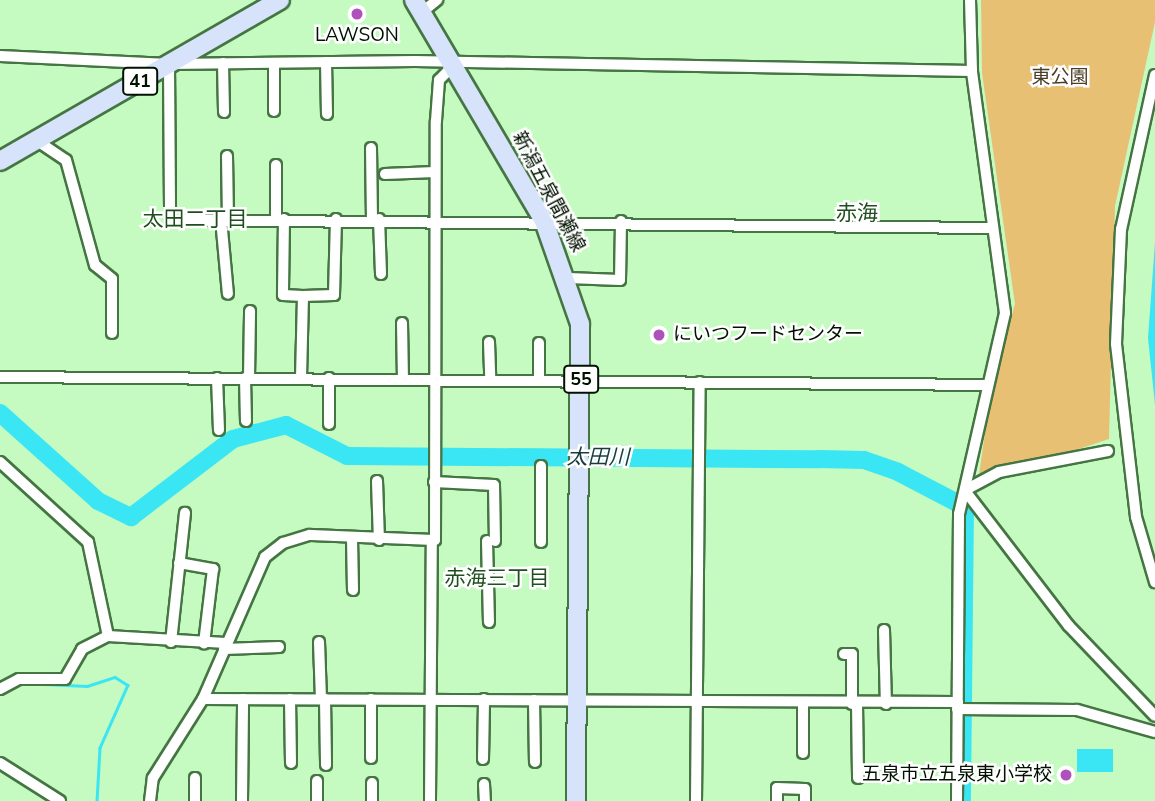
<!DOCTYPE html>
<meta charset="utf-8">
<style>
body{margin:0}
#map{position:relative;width:1155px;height:801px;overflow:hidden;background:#c5fac1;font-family:"Nunito Sans","Noto Sans JP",sans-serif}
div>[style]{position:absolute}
.green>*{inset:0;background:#e7c073}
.water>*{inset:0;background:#3be6f4;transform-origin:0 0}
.stream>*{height:2.5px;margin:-1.25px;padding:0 1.25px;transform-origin:1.25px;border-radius:1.25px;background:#3be6f4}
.river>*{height:18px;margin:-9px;padding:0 9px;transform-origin:9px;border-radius:9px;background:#3be6f4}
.roads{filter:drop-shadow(2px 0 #447542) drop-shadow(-2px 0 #447542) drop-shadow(0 2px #447542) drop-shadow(0 -2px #447542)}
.minor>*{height:10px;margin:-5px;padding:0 5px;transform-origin:5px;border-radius:5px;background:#fff}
.primary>*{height:18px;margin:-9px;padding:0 9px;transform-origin:9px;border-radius:9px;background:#d7e3fb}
.dots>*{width:19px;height:19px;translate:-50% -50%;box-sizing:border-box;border:4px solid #fff;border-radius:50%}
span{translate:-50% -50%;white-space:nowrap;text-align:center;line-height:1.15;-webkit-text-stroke:5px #fff;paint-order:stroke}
.shield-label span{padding:2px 5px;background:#fff;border:2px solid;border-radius:5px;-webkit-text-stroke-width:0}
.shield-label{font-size:18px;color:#011201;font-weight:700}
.poi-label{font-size:19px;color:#011201}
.left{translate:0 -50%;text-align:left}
.right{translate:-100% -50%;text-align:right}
.park-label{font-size:19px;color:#4a3e27}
.street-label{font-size:19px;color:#011201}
.neighbourhood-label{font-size:21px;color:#1f4f1e}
.water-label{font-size:21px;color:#193b3e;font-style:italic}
</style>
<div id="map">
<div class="green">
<i style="clip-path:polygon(981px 0,1155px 0,1155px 22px,1115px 206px,1109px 439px,978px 482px,992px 384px,1015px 304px,982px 73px)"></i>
</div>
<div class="water">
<i style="clip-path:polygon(1155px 242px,1155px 405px,1148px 338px)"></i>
<i style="left:1077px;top:749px;width:36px;height:23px"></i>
</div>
<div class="stream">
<i style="left:44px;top:684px;width:43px;rotate:2.7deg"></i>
<i style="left:87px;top:686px;width:29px;rotate:-18deg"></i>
<i style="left:115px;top:677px;width:15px;rotate:32deg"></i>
<i style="left:128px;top:685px;width:69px;rotate:114deg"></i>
<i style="left:100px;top:748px;width:53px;rotate:93.2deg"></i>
</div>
<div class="river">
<i style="left:0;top:413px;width:132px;rotate:41.9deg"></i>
<i style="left:98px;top:501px;width:37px;rotate:26deg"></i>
<i style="left:131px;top:517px;width:128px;rotate:-37.4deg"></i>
<i style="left:233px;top:439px;width:55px;rotate:-14.8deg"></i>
<i style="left:286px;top:425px;width:68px;rotate:26.9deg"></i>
<i style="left:347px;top:456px;width:473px;rotate:0.4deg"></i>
<i style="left:820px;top:459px;width:44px;rotate:1.3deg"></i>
<i style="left:864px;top:460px;width:36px;rotate:19deg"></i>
<i style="left:898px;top:472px;width:76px;rotate:27.6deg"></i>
<i style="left:965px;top:507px;width:294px;rotate:90.6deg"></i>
</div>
<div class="roads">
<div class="minor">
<i style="left:421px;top:13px;width:21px;rotate:-39deg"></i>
<i style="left:0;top:56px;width:169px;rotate:2.7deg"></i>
<i style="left:169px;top:64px;width:246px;rotate:-0.7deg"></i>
<i style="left:415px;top:61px;width:557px;rotate:1.03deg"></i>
<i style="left:326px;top:62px;width:52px;rotate:88.9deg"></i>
<i style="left:223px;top:63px;width:49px;rotate:88.8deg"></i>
<i style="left:169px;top:64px;width:156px;rotate:89.6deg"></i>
<i style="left:170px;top:220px;width:823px;rotate:0.56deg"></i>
<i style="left:1155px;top:75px;width:158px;rotate:102.4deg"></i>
<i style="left:1121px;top:229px;width:115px;rotate:92.5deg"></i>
<i style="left:1116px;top:344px;width:174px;rotate:83.4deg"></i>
<i style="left:1136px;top:517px;width:68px;rotate:73.7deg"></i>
<i style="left:274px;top:111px;width:48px;rotate:-90deg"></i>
<i style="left:36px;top:140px;width:36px;rotate:34deg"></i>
<i style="left:66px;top:160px;width:109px;rotate:74.6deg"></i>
<i style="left:95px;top:265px;width:22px;rotate:39deg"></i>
<i style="left:112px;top:279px;width:54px;rotate:90deg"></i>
<i style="left:371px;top:148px;width:71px;rotate:89.2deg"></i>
<i style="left:227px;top:156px;width:64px;rotate:89.1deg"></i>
<i style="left:385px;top:174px;width:50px;rotate:-2.3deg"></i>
<i style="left:221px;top:219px;width:75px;rotate:84.7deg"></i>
<i style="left:276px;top:219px;width:54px;rotate:-90deg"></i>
<i style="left:284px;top:219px;width:76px;rotate:90.8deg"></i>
<i style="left:283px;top:295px;width:20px;rotate:3deg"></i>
<i style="left:303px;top:296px;width:31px;rotate:-2deg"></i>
<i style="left:334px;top:295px;width:76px;rotate:-88.5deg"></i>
<i style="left:379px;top:219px;width:55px;rotate:87.9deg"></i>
<i style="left:568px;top:278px;width:52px;rotate:2.2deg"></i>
<i style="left:620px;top:280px;width:59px;rotate:-89deg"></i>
<i style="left:402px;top:323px;width:56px;rotate:89deg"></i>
<i style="left:489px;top:342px;width:38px;rotate:88deg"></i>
<i style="left:539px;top:343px;width:38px;rotate:90deg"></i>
<i style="left:0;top:377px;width:988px;rotate:0.46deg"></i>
<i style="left:217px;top:378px;width:52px;rotate:87.8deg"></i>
<i style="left:245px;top:378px;width:43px;rotate:88.7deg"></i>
<i style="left:249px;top:378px;width:67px;rotate:-89.1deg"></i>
<i style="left:301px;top:378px;width:82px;rotate:-88.6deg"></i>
<i style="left:329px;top:378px;width:46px;rotate:90deg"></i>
<i style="left:0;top:462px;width:119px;rotate:42.3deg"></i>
<i style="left:88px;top:542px;width:96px;rotate:78deg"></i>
<i style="left:377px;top:481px;width:59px;rotate:88.1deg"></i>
<i style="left:434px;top:482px;width:60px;rotate:2.9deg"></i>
<i style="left:494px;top:485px;width:56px;rotate:89deg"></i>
<i style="left:969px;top:488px;width:34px;rotate:-28deg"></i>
<i style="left:999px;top:472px;width:111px;rotate:-10.9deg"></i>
<i style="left:966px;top:492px;width:169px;rotate:52.5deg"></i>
<i style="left:1069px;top:626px;width:124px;rotate:46.3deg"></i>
<i style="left:352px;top:538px;width:52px;rotate:88.9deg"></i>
<i style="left:487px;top:541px;width:81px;rotate:88.6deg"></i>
<i style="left:541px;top:542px;width:76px;rotate:-90deg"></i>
<i style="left:179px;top:563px;width:35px;rotate:10deg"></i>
<i style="left:213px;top:569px;width:75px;rotate:96.9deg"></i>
<i style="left:884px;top:630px;width:74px;rotate:88.5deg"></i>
<i style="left:171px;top:642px;width:130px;rotate:-83.8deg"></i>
<i style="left:319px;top:642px;width:57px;rotate:88deg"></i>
<i style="left:224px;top:649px;width:55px;rotate:-2.1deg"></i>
<i style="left:844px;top:654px;width:8px"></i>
<i style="left:852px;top:654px;width:50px;rotate:90deg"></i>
<i style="left:0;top:689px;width:21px;rotate:-28deg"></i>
<i style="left:19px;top:679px;width:46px"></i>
<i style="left:65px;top:679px;width:34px;rotate:-60deg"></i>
<i style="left:82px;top:649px;width:29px;rotate:-27deg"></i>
<i style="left:108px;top:636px;width:118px;rotate:3.4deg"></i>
<i style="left:203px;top:699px;width:755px;rotate:0.23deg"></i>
<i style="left:290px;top:699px;width:64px;rotate:89.1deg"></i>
<i style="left:325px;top:699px;width:66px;rotate:89.1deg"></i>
<i style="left:371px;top:699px;width:59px;rotate:90deg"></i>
<i style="left:534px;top:700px;width:62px;rotate:89.1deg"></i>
<i style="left:803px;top:703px;width:50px;rotate:90deg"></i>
<i style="left:857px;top:704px;width:74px;rotate:89.2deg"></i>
<i style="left:957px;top:709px;width:120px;rotate:0.5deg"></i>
<i style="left:1077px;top:710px;width:81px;rotate:15.8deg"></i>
<i style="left:483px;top:759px;width:60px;rotate:-89deg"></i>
<i style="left:0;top:763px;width:71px;rotate:32.3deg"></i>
<i style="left:195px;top:778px;width:23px;rotate:90deg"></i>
<i style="left:317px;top:781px;width:20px;rotate:90deg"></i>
<i style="left:372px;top:783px;width:18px;rotate:90deg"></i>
<i style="left:484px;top:784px;width:17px;rotate:87deg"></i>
<i style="left:150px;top:801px;width:23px;rotate:-83deg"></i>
<i style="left:153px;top:778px;width:93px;rotate:-57.7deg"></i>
<i style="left:203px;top:699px;width:155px;rotate:-66.4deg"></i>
<i style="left:265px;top:557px;width:23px;rotate:-38deg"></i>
<i style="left:283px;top:543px;width:28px;rotate:-17deg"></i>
<i style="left:310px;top:535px;width:125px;rotate:2.3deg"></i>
<i style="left:435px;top:540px;width:419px;rotate:-89.9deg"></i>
<i style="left:436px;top:121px;width:41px;rotate:-85.8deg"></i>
<i style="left:439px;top:80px;width:20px;rotate:-45deg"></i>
<i style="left:242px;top:801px;width:102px;rotate:-89.4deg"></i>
<i style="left:430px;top:801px;width:258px;rotate:-89.6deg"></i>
<i style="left:696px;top:801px;width:419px;rotate:-89.5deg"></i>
<i style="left:777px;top:801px;width:13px;rotate:-90deg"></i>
<i style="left:777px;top:788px;width:28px;rotate:2deg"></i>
<i style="left:805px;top:789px;width:12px;rotate:90deg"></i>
<i style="left:957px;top:801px;width:287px;rotate:-89.6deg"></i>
<i style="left:959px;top:514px;width:206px;rotate:-77.1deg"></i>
<i style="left:1005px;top:313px;width:244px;rotate:-97.8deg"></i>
<i style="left:972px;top:71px;width:71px;rotate:-91.6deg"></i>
</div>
<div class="primary">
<i style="left:414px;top:0;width:256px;rotate:59.5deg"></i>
<i style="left:544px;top:221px;width:109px;rotate:70.7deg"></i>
<i style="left:580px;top:324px;width:477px;rotate:90.5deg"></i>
<i style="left:0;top:161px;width:323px;rotate:-29.9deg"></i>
</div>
</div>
<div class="dots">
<i style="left:357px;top:14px;background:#af51bb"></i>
<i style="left:659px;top:335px;background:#af51bb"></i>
<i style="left:1066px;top:775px;background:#af51bb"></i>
</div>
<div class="shield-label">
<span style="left:140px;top:81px">41</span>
<span style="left:581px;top:379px">55</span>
</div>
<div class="poi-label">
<span style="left:357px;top:36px">LAWSON</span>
<span class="left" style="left:673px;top:335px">にいつフードセンター</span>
<span class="right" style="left:1052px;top:775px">五泉市立五泉東小学校</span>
</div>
<div class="park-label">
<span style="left:1060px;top:78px">東公園</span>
</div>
<div class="street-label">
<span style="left:548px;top:192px;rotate:62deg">新潟五泉間瀬線</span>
</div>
<div class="neighbourhood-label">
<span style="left:857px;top:213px">赤海</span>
<span style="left:195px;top:219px">太田二丁目</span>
<span style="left:497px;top:578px">赤海三丁目</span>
</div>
<div class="water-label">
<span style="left:598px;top:457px">太田川</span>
</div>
</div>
